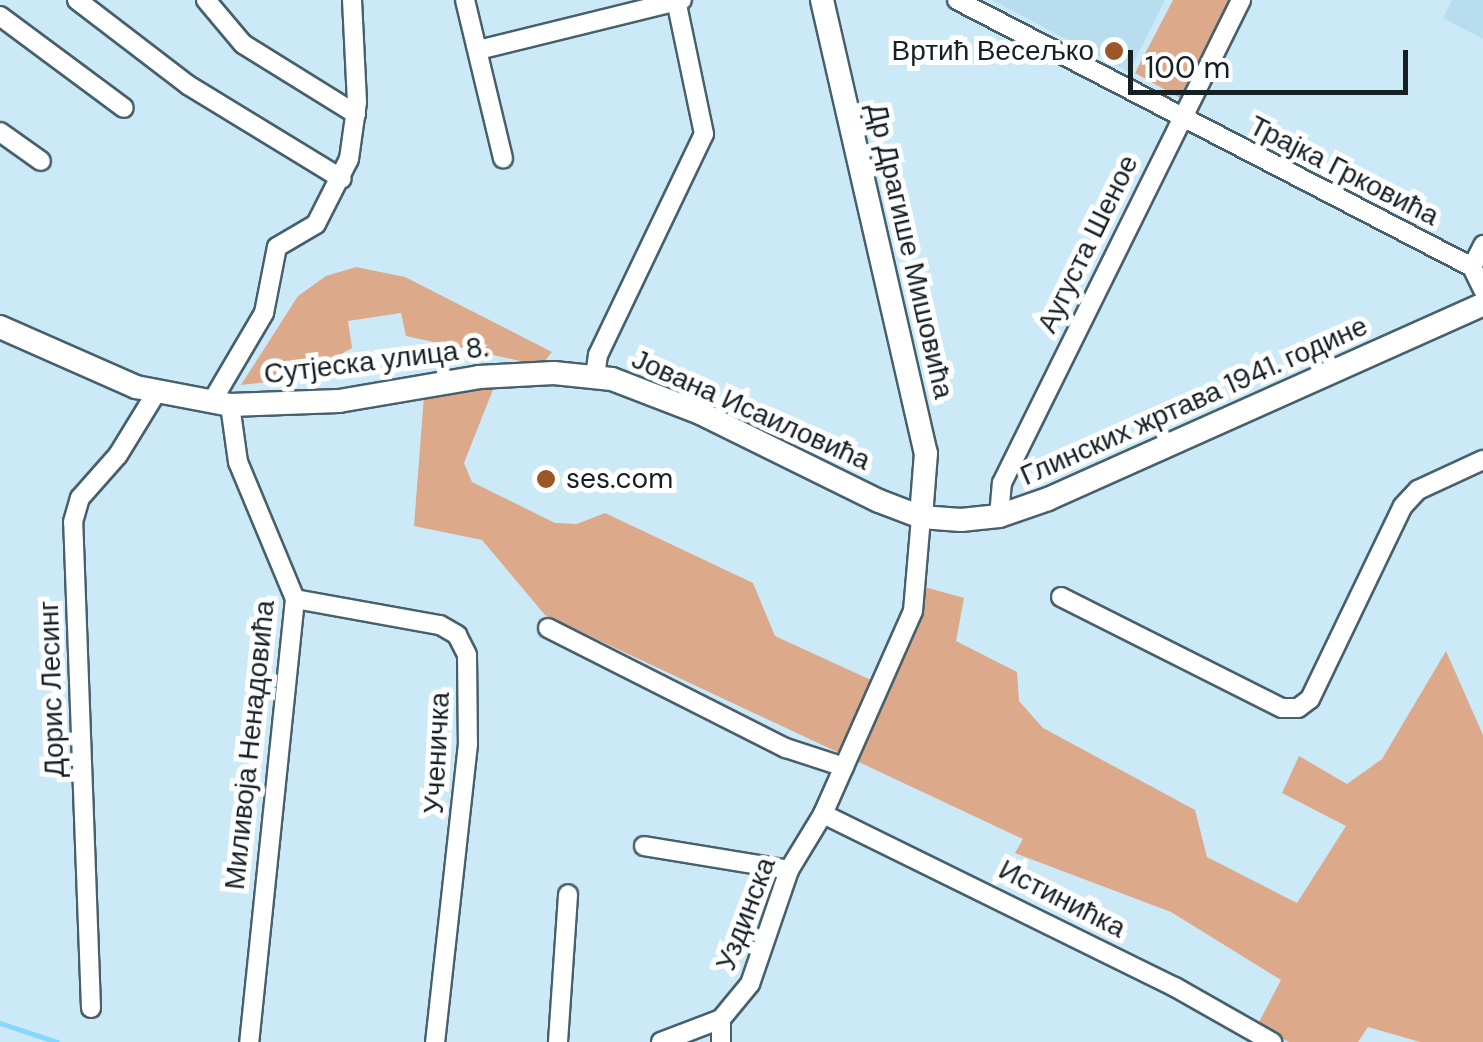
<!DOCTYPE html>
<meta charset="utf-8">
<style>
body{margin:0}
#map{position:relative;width:1483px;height:1042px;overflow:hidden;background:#cce9f7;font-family:"DM Sans",sans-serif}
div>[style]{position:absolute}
.built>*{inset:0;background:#b8ddee}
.green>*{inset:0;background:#dca98b}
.stream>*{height:5px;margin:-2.5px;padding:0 2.5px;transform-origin:2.5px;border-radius:2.5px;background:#86d7fb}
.roads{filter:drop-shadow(2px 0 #47606c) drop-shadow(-2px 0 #47606c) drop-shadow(0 2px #47606c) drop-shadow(0 -2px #47606c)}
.minor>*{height:18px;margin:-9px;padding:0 9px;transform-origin:9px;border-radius:9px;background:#fff}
.tertiary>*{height:22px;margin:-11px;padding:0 11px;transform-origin:11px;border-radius:11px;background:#fff}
.dots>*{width:28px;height:28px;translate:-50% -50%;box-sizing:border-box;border:5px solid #fff;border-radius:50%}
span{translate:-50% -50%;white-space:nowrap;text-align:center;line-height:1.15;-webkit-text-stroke:10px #fff;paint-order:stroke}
.poi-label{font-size:28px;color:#152025}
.right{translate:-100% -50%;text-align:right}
.left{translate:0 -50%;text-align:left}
.street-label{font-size:28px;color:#152025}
.scale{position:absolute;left:1128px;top:50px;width:280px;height:45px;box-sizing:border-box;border:5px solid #152025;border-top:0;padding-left:12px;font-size:30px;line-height:35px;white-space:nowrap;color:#152025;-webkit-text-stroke:8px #fff;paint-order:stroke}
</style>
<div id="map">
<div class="built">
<i style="clip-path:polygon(992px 0,1165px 0,1129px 72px)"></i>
<i style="clip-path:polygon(1452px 0,1483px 0,1483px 39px,1443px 18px)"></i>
</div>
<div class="green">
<i style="clip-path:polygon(1173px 0,1230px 0,1180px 98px,1135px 73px)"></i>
<i style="clip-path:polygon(356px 267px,405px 277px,552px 352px,544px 362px,530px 363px,406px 336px,401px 313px,348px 321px,352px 348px,296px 379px,241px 385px,298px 296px,326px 276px)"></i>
<i style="clip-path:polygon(494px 387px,464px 463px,472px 482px,555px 523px,577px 524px,605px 513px,753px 583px,775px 636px,884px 686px,921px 586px,964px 598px,956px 641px,1017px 672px,1019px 701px,1043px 728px,1195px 810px,1207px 857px,1297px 903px,1346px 826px,1282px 793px,1299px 756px,1347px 784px,1382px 759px,1446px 651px,1483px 735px,1483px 1042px,1420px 1042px,1368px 1027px,1358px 1042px,1289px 1042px,1257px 1026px,1281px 980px,1171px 912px,1015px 853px,1023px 839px,545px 615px,482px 540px,414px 526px,424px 396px)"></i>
</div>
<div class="stream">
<i style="left:0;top:1023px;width:60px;rotate:18.4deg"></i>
</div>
<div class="roads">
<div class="minor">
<i style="left:77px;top:0;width:140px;rotate:37.4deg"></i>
<i style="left:188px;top:85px;width:180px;rotate:31.4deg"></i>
<i style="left:206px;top:0;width:57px;rotate:49.9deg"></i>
<i style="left:243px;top:44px;width:133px;rotate:31.8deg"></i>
<i style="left:465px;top:0;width:163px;rotate:76.5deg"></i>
<i style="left:957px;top:0;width:580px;rotate:27.4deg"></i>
<i style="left:1472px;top:267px;width:25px;rotate:64deg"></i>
<i style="left:0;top:16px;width:154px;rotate:36.6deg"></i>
<i style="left:478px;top:50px;width:210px;rotate:-13.8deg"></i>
<i style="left:0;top:132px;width:50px;rotate:35.3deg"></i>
<i style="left:1472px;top:267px;width:25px;rotate:-63deg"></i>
<i style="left:595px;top:376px;width:21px;rotate:-82deg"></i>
<i style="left:598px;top:355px;width:245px;rotate:-64.4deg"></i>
<i style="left:704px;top:134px;width:137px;rotate:-101.8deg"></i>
<i style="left:211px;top:403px;width:104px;rotate:-59.5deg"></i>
<i style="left:264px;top:313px;width:67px;rotate:-78.9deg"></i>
<i style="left:277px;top:247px;width:45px;rotate:-30.5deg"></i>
<i style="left:316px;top:224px;width:73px;rotate:-63.1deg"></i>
<i style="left:349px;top:159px;width:58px;rotate:-82deg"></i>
<i style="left:357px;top:102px;width:102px;rotate:-92.8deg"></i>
<i style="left:230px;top:405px;width:58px;rotate:82deg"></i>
<i style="left:238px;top:462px;width:148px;rotate:67.4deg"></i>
<i style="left:295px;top:599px;width:445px;rotate:95.9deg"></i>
<i style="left:999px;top:516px;width:33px;rotate:-85deg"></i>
<i style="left:1002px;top:483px;width:539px;rotate:-63.67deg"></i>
<i style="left:1061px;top:597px;width:247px;rotate:26.7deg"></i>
<i style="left:1282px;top:708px;width:16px"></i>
<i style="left:1298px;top:708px;width:15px;rotate:-37deg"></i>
<i style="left:1310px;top:699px;width:214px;rotate:-64.3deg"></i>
<i style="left:1403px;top:506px;width:22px;rotate:-47deg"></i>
<i style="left:1418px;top:490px;width:72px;rotate:-24.8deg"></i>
<i style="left:295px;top:599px;width:147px;rotate:10.2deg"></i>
<i style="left:440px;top:625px;width:20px;rotate:30deg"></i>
<i style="left:457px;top:635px;width:22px;rotate:63deg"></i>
<i style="left:467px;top:655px;width:89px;rotate:89.4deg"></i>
<i style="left:468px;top:744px;width:300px;rotate:96.3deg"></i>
<i style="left:548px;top:628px;width:267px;rotate:26.8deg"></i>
<i style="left:786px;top:748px;width:61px;rotate:18.1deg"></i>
<i style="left:823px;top:814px;width:392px;rotate:26.2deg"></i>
<i style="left:1175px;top:987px;width:112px;rotate:29.6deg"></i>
<i style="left:644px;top:846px;width:147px;rotate:9.4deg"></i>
<i style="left:91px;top:1008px;width:486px;rotate:-92.1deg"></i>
<i style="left:73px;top:522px;width:25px;rotate:-74deg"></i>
<i style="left:80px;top:498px;width:57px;rotate:-48.5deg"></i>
<i style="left:118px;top:455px;width:73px;rotate:-58.5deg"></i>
<i style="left:558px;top:1042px;width:148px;rotate:-86.1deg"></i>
<i style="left:661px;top:1042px;width:64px;rotate:-21deg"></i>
<i style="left:721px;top:1019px;width:45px;rotate:-50.4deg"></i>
<i style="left:750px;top:984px;width:120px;rotate:-71.1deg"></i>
<i style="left:789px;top:870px;width:66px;rotate:-58.7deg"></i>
<i style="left:823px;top:814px;width:222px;rotate:-66.1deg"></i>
<i style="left:913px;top:611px;width:94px;rotate:-85.1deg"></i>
<i style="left:721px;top:1042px;width:23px;rotate:-90deg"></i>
</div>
<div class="tertiary">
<i style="left:822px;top:0;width:465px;rotate:77.1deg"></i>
<i style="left:926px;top:453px;width:64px;rotate:94.5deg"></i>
<i style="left:0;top:327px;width:149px;rotate:23.8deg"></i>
<i style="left:136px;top:387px;width:96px;rotate:10.8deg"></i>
<i style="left:230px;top:405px;width:109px;rotate:-2.1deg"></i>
<i style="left:339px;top:401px;width:142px;rotate:-9.7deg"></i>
<i style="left:479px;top:377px;width:75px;rotate:-3.1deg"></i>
<i style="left:554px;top:373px;width:58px;rotate:5.9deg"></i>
<i style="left:612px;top:379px;width:94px;rotate:21.1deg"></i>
<i style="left:700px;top:413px;width:199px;rotate:26.2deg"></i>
<i style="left:879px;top:501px;width:45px;rotate:20.9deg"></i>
<i style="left:921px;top:517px;width:40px;rotate:4.3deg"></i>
<i style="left:961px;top:520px;width:38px;rotate:-6deg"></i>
<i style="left:999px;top:516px;width:52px;rotate:-19.1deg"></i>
<i style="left:1048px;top:499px;width:477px;rotate:-24.1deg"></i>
</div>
</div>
<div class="dots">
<i style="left:1114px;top:51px;background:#9c5729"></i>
<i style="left:546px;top:479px;background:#9c5729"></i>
</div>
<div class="poi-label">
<span class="right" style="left:1094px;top:51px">Вртић Весељко</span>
<span class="left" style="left:566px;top:479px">ses.com</span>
</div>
<div class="street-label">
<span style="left:1344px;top:171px;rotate:27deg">Трајка Грковића</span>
<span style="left:1088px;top:244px;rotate:-64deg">Аугуста Шеное</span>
<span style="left:910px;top:251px;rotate:77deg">Др Драгише Мишовића</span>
<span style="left:376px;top:361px;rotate:-7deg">Сутјеска улица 8.</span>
<span style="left:1194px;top:401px;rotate:-24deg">Глинских жртава 1941. године</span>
<span style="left:751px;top:410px;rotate:24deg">Јована Исаиловића</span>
<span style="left:52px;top:689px;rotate:-92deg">Дорис Лесинг</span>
<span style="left:250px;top:745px;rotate:-84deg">Миливоја Ненадовића</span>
<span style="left:437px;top:753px;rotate:-87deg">Ученичка</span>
<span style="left:1062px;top:899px;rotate:27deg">Истинићка</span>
<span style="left:746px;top:914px;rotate:-69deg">Уздинска</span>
</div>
<div class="scale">100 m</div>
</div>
